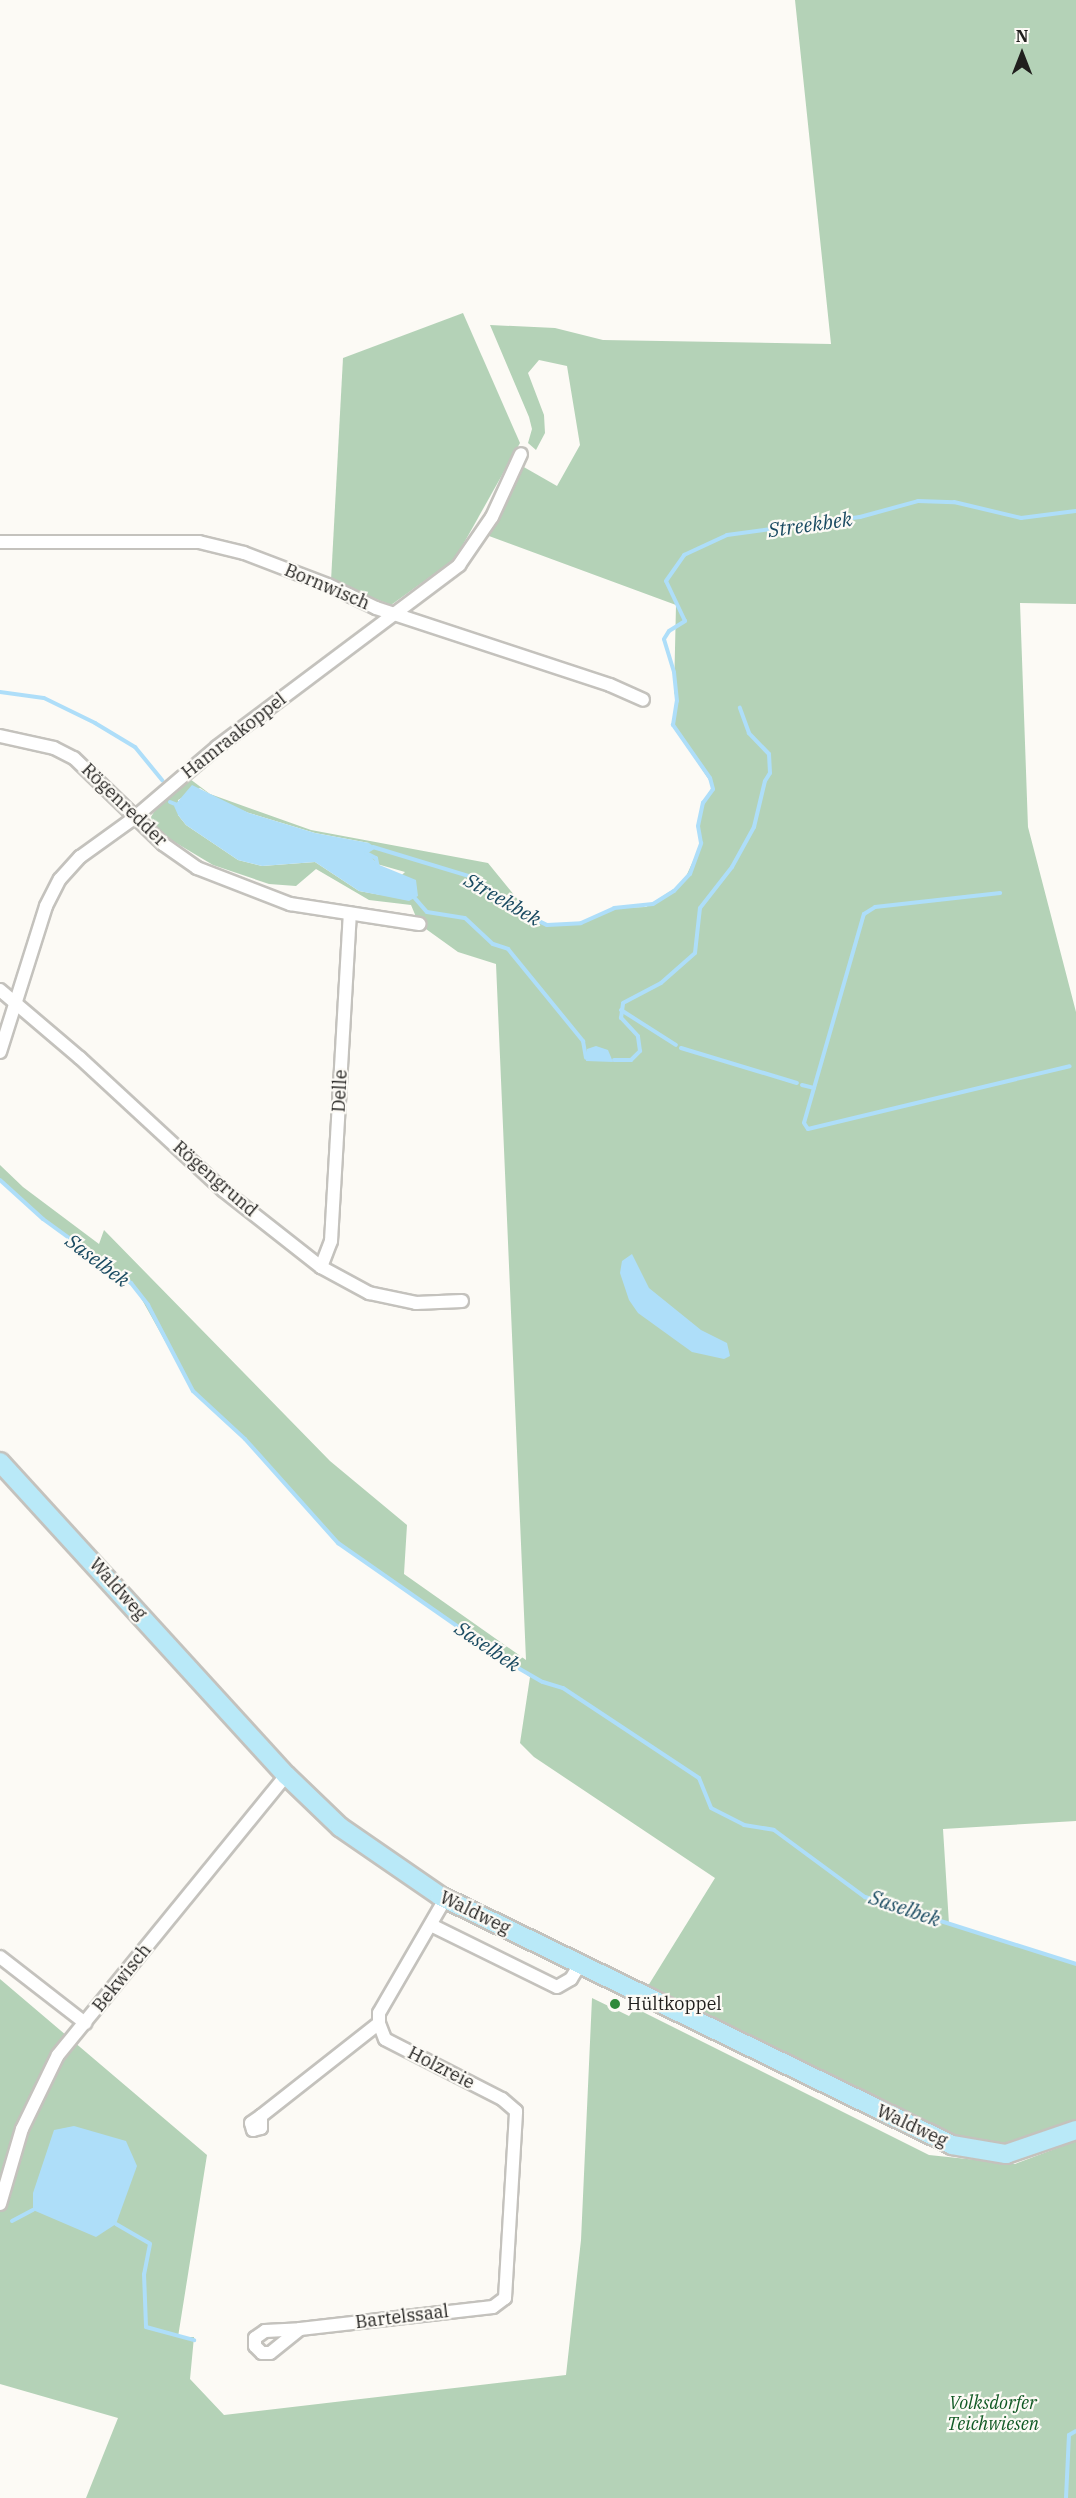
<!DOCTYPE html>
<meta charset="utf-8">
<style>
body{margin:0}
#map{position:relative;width:1076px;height:2498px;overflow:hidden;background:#fcfaf5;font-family:"IBM Plex Serif",serif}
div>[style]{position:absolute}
.green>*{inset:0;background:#b4d2b7}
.water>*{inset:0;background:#aedef9}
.stream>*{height:4px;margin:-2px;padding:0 2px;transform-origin:2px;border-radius:2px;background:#aedef9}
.roads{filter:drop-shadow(2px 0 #c4c2bd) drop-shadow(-2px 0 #c4c2bd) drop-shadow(0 2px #c4c2bd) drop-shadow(0 -2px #c4c2bd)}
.street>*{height:12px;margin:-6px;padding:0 6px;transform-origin:6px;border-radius:6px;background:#fff}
.secondary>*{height:18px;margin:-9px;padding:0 9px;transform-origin:9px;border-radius:9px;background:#b9e9f8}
.dots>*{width:16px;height:16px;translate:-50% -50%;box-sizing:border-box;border:3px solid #fcfaf5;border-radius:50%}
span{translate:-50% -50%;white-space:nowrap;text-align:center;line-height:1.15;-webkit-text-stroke:4.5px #fcfaf5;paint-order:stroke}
.street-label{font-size:18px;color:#201f1d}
.poi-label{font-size:18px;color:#201f1d}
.left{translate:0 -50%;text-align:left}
.park-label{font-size:18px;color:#115924;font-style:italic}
.water-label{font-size:20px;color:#194a61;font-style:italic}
.north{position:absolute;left:992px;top:24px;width:60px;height:60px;-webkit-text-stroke:4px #fcfaf5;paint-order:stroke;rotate:0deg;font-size:16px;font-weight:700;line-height:24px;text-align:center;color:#201f1d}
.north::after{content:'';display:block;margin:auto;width:21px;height:27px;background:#201f1d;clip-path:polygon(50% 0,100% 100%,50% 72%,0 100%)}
</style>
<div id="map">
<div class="green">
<i style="clip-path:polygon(evenodd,795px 0,1076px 0,1076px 604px,1020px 603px,1028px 827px,1076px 1012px,1076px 1821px,943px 1829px,949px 1924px,1076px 1964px,1076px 2130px,988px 2154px,643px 1994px,715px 1878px,534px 1757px,520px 1743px,530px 1677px,332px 1538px,245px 1439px,193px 1391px,136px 1289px,43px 1219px,0 1180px,0 1165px,23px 1187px,99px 1244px,104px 1230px,330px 1461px,407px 1525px,404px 1574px,526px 1660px,496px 964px,458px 952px,419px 924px,411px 905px,369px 900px,316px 869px,296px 886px,269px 884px,213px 865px,156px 831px,151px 817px,160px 802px,190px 779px,210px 794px,311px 830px,488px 863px,528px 912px,526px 916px,551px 925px,586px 922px,614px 908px,646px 907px,683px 883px,700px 846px,699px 820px,704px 800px,713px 786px,673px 725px,677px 701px,674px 692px,676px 605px,489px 536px,522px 466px,557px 486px,580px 445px,567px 366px,539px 360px,528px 373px,544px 415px,545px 433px,536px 450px,528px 443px,532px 429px,529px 417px,490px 325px,555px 328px,603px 340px,831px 344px,795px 0,200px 788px,225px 804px,249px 813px,315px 833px,369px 843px,367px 853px,377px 864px,405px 872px,381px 895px,359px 891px,315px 862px,262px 866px,238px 860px,186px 825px,178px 815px,178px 800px,200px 788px)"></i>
<i style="clip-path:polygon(463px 313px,520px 443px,455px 559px,391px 605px,331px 581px,343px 358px)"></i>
<i style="clip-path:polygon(0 1979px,207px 2155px,178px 2337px,194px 2337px,190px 2379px,224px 2415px,566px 2375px,581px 2240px,592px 1998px,629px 2016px,635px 2008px,929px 2155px,1015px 2164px,1076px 2141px,1076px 2498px,86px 2498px,118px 2418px,0 2384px)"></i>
</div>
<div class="water">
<i style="clip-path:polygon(192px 785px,249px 813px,315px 833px,369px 843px,376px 848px,368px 853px,377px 864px,416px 880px,418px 896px,409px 901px,359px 891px,315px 862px,262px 866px,238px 860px,186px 825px,178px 815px,174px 806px)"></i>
<i style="clip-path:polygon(596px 1046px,608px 1050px,613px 1062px,586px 1061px,587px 1049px)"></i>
<i style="clip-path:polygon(632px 1254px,649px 1288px,701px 1330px,727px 1343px,730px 1356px,724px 1359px,692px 1352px,638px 1313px,629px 1300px,620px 1273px,622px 1261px)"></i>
<i style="clip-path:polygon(74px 2126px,126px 2141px,137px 2166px,116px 2224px,96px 2237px,33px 2210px,33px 2193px,54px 2130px)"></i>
</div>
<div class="stream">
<i style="left:0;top:692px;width:44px;rotate:7.8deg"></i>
<i style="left:44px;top:698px;width:57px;rotate:26.1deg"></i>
<i style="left:95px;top:723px;width:47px;rotate:31deg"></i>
<i style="left:135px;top:747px;width:43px;rotate:50.7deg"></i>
<i style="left:170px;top:802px;width:11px;rotate:22deg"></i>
<i style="left:373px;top:847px;width:103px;rotate:16.9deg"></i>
<i style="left:472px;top:877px;width:46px;rotate:38.9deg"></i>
<i style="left:508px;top:906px;width:43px;rotate:26deg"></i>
<i style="left:547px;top:925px;width:34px;rotate:-3deg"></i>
<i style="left:581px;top:923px;width:36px;rotate:-24deg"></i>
<i style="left:614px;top:908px;width:39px;rotate:-6deg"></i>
<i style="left:653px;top:904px;width:25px;rotate:-32deg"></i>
<i style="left:674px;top:891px;width:23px;rotate:-47deg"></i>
<i style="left:690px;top:874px;width:33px;rotate:-70deg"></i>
<i style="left:701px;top:843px;width:17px;rotate:-100deg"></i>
<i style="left:698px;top:826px;width:24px;rotate:-78deg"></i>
<i style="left:703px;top:803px;width:17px;rotate:-54deg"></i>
<i style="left:713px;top:789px;width:11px;rotate:-105deg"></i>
<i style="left:710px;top:778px;width:65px;rotate:-124.9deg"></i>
<i style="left:673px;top:725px;width:24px;rotate:-81deg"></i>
<i style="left:677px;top:701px;width:29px;rotate:-96deg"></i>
<i style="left:674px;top:672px;width:34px;rotate:-107deg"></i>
<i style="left:664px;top:639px;width:9px;rotate:-58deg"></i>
<i style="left:669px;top:631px;width:19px;rotate:-32deg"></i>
<i style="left:685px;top:621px;width:44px;rotate:-115.4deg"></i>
<i style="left:666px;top:581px;width:32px;rotate:-55deg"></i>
<i style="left:684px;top:555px;width:47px;rotate:-24.9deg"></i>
<i style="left:727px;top:535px;width:134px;rotate:-7.7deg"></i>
<i style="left:860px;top:517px;width:60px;rotate:-15.4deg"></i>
<i style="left:918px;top:501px;width:36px;rotate:2deg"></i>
<i style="left:954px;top:502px;width:69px;rotate:13.4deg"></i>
<i style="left:1021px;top:518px;width:55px;rotate:-7.3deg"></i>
<i style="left:366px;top:853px;width:11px;rotate:27deg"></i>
<i style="left:376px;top:858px;width:10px;rotate:79deg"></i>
<i style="left:413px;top:896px;width:21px;rotate:49deg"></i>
<i style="left:427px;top:912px;width:38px;rotate:9deg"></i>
<i style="left:465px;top:918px;width:38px;rotate:43deg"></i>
<i style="left:493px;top:944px;width:16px;rotate:18deg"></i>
<i style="left:508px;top:949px;width:119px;rotate:50.8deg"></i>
<i style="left:583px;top:1041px;width:17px;rotate:80deg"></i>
<i style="left:621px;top:1010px;width:65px;rotate:32.5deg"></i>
<i style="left:681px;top:1048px;width:121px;rotate:16.8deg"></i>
<i style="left:614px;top:1060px;width:17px"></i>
<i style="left:631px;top:1060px;width:13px;rotate:-45deg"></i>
<i style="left:640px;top:1051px;width:15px;rotate:-98deg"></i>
<i style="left:638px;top:1036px;width:25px;rotate:-133deg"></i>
<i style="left:621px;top:1018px;width:15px;rotate:-82deg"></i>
<i style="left:623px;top:1003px;width:43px;rotate:-27.8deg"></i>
<i style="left:661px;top:983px;width:45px;rotate:-41.4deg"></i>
<i style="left:695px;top:953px;width:45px;rotate:-83.7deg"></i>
<i style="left:700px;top:908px;width:52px;rotate:-52deg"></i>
<i style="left:732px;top:867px;width:46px;rotate:-61.2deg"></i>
<i style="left:754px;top:827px;width:47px;rotate:-76.6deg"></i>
<i style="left:765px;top:781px;width:9px;rotate:-58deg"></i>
<i style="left:770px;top:773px;width:19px;rotate:-93deg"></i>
<i style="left:769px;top:754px;width:29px;rotate:-134deg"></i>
<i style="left:749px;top:733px;width:27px;rotate:-110deg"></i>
<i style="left:802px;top:1085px;width:12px;rotate:14deg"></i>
<i style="left:814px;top:1088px;width:181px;rotate:-74deg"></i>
<i style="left:864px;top:914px;width:13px;rotate:-32deg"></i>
<i style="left:875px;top:907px;width:126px;rotate:-6.4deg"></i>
<i style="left:814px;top:1088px;width:36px;rotate:106deg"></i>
<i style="left:804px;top:1123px;width:7px;rotate:56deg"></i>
<i style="left:808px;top:1129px;width:269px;rotate:-13.5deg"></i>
<i style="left:0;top:1180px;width:58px;rotate:42.2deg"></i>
<i style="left:43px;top:1219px;width:109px;rotate:36deg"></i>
<i style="left:131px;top:1283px;width:28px;rotate:52deg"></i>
<i style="left:148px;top:1305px;width:97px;rotate:62.4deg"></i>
<i style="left:193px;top:1391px;width:71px;rotate:42.7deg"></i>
<i style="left:245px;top:1439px;width:140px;rotate:48.2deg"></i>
<i style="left:338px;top:1543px;width:213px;rotate:34.9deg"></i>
<i style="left:513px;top:1665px;width:34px;rotate:30deg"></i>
<i style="left:543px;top:1682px;width:21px;rotate:17deg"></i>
<i style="left:563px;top:1688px;width:163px;rotate:33.5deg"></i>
<i style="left:699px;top:1778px;width:32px;rotate:68deg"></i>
<i style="left:711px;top:1808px;width:37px;rotate:27deg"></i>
<i style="left:744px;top:1825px;width:30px;rotate:9deg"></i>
<i style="left:774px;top:1830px;width:113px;rotate:36.4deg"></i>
<i style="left:865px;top:1897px;width:221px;rotate:17.6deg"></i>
<i style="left:12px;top:2221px;width:24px;rotate:-28deg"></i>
<i style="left:116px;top:2224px;width:39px;rotate:30deg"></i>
<i style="left:150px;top:2244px;width:31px;rotate:101deg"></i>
<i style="left:144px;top:2274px;width:53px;rotate:87.8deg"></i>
<i style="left:146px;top:2327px;width:50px;rotate:15.2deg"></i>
<i style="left:1066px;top:2498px;width:63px;rotate:-87.3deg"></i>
<i style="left:1069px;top:2435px;width:8px;rotate:-30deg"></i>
</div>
<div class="roads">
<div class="street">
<i style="left:0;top:542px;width:199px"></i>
<i style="left:199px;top:542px;width:46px;rotate:13.7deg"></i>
<i style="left:244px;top:553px;width:90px;rotate:20.9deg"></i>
<i style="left:328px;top:585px;width:53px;rotate:25.6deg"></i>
<i style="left:376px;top:608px;width:246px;rotate:18.2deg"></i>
<i style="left:610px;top:685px;width:36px;rotate:24deg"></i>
<i style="left:0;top:736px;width:55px;rotate:12.5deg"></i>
<i style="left:54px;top:748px;width:22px;rotate:27deg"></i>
<i style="left:74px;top:758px;width:124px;rotate:44deg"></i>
<i style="left:163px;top:844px;width:42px;rotate:35.2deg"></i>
<i style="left:197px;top:868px;width:100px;rotate:21.2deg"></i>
<i style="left:290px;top:904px;width:131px;rotate:8.8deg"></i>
<i style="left:0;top:990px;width:105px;rotate:40.4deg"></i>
<i style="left:80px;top:1058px;width:195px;rotate:42.7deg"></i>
<i style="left:223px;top:1190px;width:125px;rotate:38.2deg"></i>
<i style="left:321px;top:1267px;width:55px;rotate:28.4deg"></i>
<i style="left:369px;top:1293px;width:48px;rotate:12deg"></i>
<i style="left:416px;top:1303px;width:46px;rotate:-2.5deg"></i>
<i style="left:0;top:1052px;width:153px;rotate:-72.5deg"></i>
<i style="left:46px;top:906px;width:30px;rotate:-63deg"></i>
<i style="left:60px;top:879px;width:30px;rotate:-48deg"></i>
<i style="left:80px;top:857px;width:67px;rotate:-35.8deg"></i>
<i style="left:134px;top:818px;width:109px;rotate:-40.5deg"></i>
<i style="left:217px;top:747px;width:303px;rotate:-36.9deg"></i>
<i style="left:459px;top:565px;width:58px;rotate:-55.5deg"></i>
<i style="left:492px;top:517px;width:69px;rotate:-65.3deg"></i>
<i style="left:321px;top:1267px;width:28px;rotate:-69deg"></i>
<i style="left:331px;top:1241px;width:328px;rotate:-86.7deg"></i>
<i style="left:431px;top:1925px;width:140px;rotate:26.2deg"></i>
<i style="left:557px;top:1987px;width:16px;rotate:-30deg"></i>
<i style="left:571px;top:1979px;width:17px;rotate:-59deg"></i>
<i style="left:0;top:1957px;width:108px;rotate:37.8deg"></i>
<i style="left:261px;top:2116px;width:150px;rotate:-38.2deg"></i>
<i style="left:261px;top:2116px;width:12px;rotate:90deg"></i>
<i style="left:261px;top:2128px;width:8px;rotate:166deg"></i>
<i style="left:253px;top:2130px;width:7px;rotate:-106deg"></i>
<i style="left:251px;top:2123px;width:12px;rotate:-35deg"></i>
<i style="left:0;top:2204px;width:78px;rotate:-73.7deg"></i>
<i style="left:22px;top:2129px;width:82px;rotate:-64.1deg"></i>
<i style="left:58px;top:2055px;width:361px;rotate:-50.8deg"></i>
<i style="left:300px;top:2329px;width:194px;rotate:-6.5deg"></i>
<i style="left:493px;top:2307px;width:15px;rotate:-37deg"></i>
<i style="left:505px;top:2298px;width:187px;rotate:-86.6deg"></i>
<i style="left:516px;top:2111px;width:18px;rotate:-139deg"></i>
<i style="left:502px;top:2099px;width:131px;rotate:-152.9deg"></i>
<i style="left:385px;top:2039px;width:17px;rotate:-111deg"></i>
<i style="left:379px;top:2023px;width:10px;rotate:-90deg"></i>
<i style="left:379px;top:2013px;width:132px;rotate:-59.9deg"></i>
<i style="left:300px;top:2329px;width:38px;rotate:141deg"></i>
<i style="left:270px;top:2353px;width:8px;rotate:180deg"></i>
<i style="left:262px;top:2353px;width:10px;rotate:-135deg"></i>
<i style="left:255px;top:2346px;width:8px;rotate:-90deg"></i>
<i style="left:255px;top:2338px;width:12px;rotate:-35deg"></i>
<i style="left:265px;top:2331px;width:35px;rotate:-3deg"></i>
</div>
<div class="secondary">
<i style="left:0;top:1462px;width:424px;rotate:47.6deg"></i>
<i style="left:286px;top:1775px;width:75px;rotate:43.9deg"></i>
<i style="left:340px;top:1827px;width:121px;rotate:34.6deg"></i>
<i style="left:440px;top:1896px;width:569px;rotate:25.93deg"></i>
<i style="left:952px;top:2145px;width:55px;rotate:9.5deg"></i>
<i style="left:1006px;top:2154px;width:74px;rotate:-18.9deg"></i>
</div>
</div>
<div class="dots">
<i style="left:615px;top:2004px;background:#308a3b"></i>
</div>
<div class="street-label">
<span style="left:327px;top:587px;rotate:23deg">Bornwisch</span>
<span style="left:234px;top:736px;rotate:-38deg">Hamraakoppel</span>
<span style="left:124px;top:805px;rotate:44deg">Rögenredder</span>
<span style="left:340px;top:1091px;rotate:-87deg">Delle</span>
<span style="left:215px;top:1179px;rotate:41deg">Rögengrund</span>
<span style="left:118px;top:1589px;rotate:48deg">Waldweg</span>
<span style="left:475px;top:1913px;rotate:26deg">Waldweg</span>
<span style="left:122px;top:1978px;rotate:-51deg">Bekwisch</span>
<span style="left:441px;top:2068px;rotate:27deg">Holzreie</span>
<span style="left:912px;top:2126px;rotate:25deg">Waldweg</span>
<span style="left:402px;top:2317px;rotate:-7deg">Bartelssaal</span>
</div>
<div class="poi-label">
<span class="left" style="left:627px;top:2004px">Hültkoppel</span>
</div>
<div class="park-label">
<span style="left:993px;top:2414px">Volksdorfer<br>Teichwiesen</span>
</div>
<div class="water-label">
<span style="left:810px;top:524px;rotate:-8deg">Streekbek</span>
<span style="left:503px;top:899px;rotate:30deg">Streekbek</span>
<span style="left:98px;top:1260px;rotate:37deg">Saselbek</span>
<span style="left:488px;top:1646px;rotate:34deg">Saselbek</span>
<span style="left:905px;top:1908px;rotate:19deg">Saselbek</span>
</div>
<div class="north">N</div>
</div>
